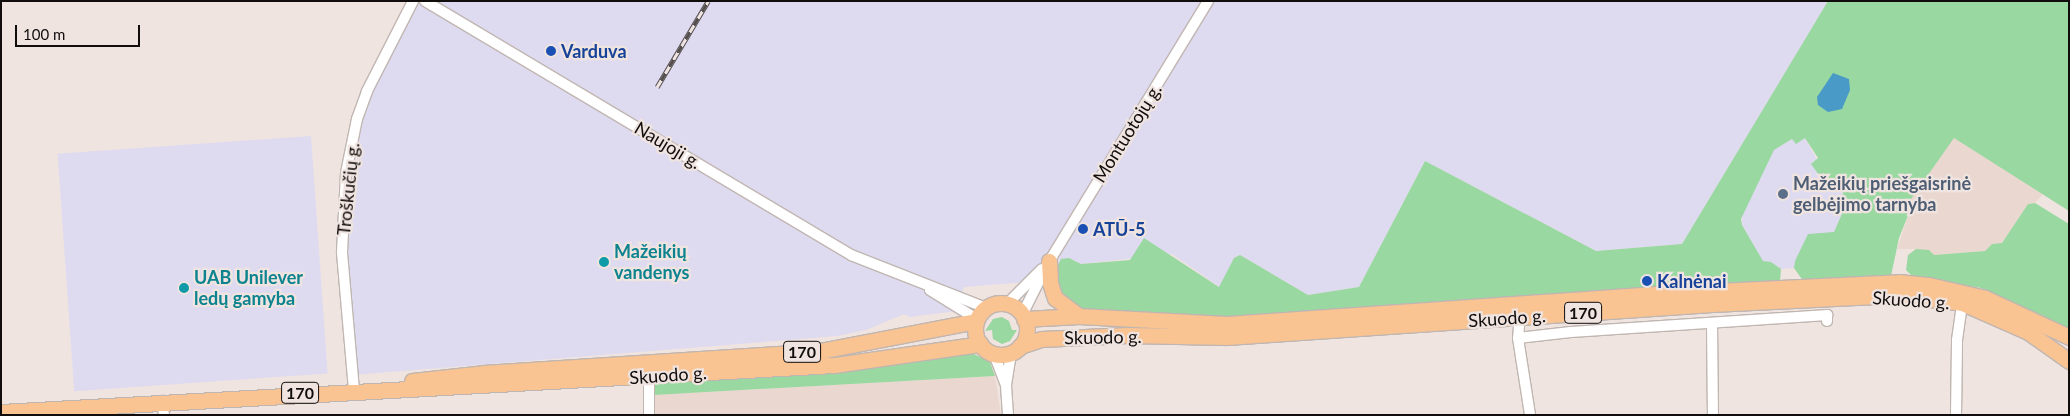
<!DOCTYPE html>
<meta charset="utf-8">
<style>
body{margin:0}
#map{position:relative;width:2070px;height:416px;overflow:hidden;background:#efe4e0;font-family:Lato,sans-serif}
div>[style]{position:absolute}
.built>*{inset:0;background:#ead8d0}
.industrial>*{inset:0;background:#dedaf0;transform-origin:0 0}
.green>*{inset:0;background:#99d8a1}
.water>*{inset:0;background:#4a9ac7}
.roads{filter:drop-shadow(1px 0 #c0b6b1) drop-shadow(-1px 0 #c0b6b1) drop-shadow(0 1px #c0b6b1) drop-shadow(0 -1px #c0b6b1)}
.minor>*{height:10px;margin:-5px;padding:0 5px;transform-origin:5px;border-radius:5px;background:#fff}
.primary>*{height:15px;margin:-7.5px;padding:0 7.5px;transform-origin:7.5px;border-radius:7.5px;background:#f9c392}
.primary>.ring{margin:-7.5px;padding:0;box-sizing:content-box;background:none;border:15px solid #f9c392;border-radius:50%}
.rail>*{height:4.5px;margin-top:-2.25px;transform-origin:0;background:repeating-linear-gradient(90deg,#efe4e0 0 8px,#544e4c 0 16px);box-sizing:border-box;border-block:1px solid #544e4c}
.dots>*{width:14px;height:14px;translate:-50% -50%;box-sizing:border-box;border:2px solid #efe4e0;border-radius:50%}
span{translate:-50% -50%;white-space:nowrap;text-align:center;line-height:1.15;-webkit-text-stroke:4.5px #efe4e0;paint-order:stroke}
.shield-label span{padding:1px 4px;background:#efe4e0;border:1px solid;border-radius:4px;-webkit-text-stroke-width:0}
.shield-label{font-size:16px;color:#110d0c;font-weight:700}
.transit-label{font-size:18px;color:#164399;font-weight:700}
.left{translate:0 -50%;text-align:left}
.street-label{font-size:18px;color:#110d0c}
.service-label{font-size:18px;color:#4e5e75;font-weight:700}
.culture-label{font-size:18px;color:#0d838f;font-weight:700}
.frame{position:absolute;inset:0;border:2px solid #110d0c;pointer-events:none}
.scale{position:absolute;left:15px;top:25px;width:125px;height:22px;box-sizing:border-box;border:2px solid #110d0c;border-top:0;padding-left:6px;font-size:15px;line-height:18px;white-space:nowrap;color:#110d0c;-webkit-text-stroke:4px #efe4e0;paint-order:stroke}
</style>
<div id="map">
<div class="built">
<i style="clip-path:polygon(1954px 137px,2043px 194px,2035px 203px,2028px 204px,2002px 243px,1992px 244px,1985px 251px,1934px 255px,1916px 249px,1897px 249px,1910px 210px,1909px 202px)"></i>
<i style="clip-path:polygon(995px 376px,1001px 415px,654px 415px,653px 395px)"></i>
</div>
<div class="industrial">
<i style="clip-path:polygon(413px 1px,1828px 1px,1682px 244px,1596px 251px,1425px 161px,1359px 287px,1308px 295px,1240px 255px,1234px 258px,1220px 287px,1172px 254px,1081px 264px,1069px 258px,1054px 280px,964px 287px,956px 311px,910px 317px,904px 314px,866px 330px,837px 336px,353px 375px,342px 252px,357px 119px)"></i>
<i style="left:311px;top:136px;width:238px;height:254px;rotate:86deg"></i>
<i style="clip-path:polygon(1805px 138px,1824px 173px,1842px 184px,1844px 209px,1834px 232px,1795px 261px,1794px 268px,1781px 269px,1771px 262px,1763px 261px,1742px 225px,1742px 212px,1774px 150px,1792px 139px)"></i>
</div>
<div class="green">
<i style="clip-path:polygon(1828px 1px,2069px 1px,2069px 211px,1954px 138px,1909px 202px,1911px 208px,1899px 238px,1891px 276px,1804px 282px,1794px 268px,1795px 261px,1808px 234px,1834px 232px,1844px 209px,1842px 184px,1825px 184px,1824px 173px,1819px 175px,1811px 164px,1818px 158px,1805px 138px,1796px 144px,1792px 139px,1774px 150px,1741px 219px,1742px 225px,1763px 261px,1771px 262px,1781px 269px,1780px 282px,1238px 318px,1082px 309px,1057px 291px,1055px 271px,1061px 259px,1069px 258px,1081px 264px,1130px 260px,1144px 238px,1219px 287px,1234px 258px,1240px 255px,1308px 295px,1359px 287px,1425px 161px,1596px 251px,1682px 244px)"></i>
<i style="clip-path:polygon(2035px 203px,2069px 224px,2069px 328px,1981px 288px,1912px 276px,1906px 270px,1908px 255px,1916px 249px,1929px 250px,1934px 255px,1985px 251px,1992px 244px,2002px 243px,2028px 204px)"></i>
<i style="clip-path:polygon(1002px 317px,1009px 321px,1012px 330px,1017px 330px,1010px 341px,1002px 344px,993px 339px,992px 330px,985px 331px,993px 319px)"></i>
<i style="clip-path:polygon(970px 352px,990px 362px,995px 376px,654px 395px,655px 384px,665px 380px,870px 368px)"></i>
</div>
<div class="water">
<i style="clip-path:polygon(1833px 73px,1849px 79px,1850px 90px,1842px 109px,1828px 112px,1818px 105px,1817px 97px)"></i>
</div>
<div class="roads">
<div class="minor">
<i style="left:425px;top:1px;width:496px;rotate:30.8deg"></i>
<i style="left:851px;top:255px;width:145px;rotate:21.4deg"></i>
<i style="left:930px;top:290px;width:55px;rotate:31.7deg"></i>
<i style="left:1007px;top:304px;width:49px;rotate:-45deg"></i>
<i style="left:1520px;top:312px;width:26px;rotate:94deg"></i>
<i style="left:1518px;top:338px;width:78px;rotate:81.1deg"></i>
<i style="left:1022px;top:315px;width:56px;rotate:-63.4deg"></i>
<i style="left:1047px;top:265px;width:309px;rotate:-58.6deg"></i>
<i style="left:1712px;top:323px;width:92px;rotate:89.4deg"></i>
<i style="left:1518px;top:338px;width:53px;rotate:-6.5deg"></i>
<i style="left:1571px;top:332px;width:257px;rotate:-3.8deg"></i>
<i style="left:1827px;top:315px;width:6px;rotate:90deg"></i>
<i style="left:994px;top:354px;width:34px;rotate:69deg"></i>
<i style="left:1006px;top:386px;width:29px;rotate:86deg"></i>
<i style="left:649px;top:376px;width:39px;rotate:90deg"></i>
<i style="left:1006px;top:385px;width:32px;rotate:-81deg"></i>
<i style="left:354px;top:390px;width:139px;rotate:-95deg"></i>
<i style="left:342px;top:252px;width:79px;rotate:-87.1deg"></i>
<i style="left:346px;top:173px;width:55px;rotate:-78.5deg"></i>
<i style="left:357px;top:119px;width:30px;rotate:-70deg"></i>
<i style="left:367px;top:91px;width:101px;rotate:-62.9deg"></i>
<i style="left:162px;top:401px;width:14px;rotate:82deg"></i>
<i style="left:1956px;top:415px;width:75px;rotate:-89.2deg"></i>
<i style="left:1957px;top:340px;width:37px;rotate:-82deg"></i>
</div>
<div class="primary">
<i style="left:1049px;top:261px;width:22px;rotate:87deg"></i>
<i style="left:1050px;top:283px;width:16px;rotate:72deg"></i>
<i style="left:1055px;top:298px;width:30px;rotate:37deg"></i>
<i class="ring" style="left:975px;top:303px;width:37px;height:37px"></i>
<i style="left:1024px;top:319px;width:55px;rotate:-3.1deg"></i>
<i style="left:1079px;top:316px;width:148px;rotate:3.1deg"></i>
<i style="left:1227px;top:324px;width:430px;rotate:-4deg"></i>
<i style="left:1656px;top:294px;width:243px;rotate:-2.8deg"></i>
<i style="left:1899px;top:282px;width:30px;rotate:6deg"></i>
<i style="left:1929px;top:285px;width:57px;rotate:13.1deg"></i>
<i style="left:1985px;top:298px;width:93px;rotate:24.9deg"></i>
<i style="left:1020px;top:346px;width:22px;rotate:-18deg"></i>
<i style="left:1041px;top:339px;width:87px;rotate:-2.6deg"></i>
<i style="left:1128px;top:335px;width:99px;rotate:1.2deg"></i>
<i style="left:1227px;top:337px;width:486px;rotate:-3.9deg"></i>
<i style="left:1712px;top:304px;width:185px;rotate:-2.8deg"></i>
<i style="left:1897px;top:295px;width:65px;rotate:7deg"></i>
<i style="left:1962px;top:303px;width:72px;rotate:23.7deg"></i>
<i style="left:2028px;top:332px;width:50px;rotate:35.3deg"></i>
<i style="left:412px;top:381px;width:71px;rotate:-6.4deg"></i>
<i style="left:483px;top:373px;width:338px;rotate:-3.7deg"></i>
<i style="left:820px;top:351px;width:159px;rotate:-10.9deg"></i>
<i style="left:1px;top:412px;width:834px;rotate:-3.23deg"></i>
<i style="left:834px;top:365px;width:148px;rotate:-8.2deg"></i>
</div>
</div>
<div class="rail">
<i style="left:657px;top:87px;width:100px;rotate:-59.3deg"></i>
</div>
<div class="dots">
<i style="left:551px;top:51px;background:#1a4fb4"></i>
<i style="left:1783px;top:194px;background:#5c6f8a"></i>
<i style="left:1083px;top:229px;background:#1a4fb4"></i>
<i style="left:604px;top:262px;background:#0f9aa8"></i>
<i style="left:1647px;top:281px;background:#1a4fb4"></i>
<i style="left:184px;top:288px;background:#0f9aa8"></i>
</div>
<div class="shield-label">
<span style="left:1583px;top:313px">170</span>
<span style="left:802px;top:352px">170</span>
<span style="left:300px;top:393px">170</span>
</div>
<div class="transit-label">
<span class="left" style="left:561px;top:51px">Varduva</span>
<span class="left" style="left:1093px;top:229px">ATŪ-5</span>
<span class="left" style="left:1657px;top:281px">Kalnėnai</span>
</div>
<div class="street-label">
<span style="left:1127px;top:133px;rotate:-58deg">Montuotojų g.</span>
<span style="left:668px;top:145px;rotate:31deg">Naujoji g.</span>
<span style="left:348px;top:189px;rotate:-84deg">Troškučių g.</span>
<span style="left:1911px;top:300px;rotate:4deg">Skuodo g.</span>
<span style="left:1507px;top:318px;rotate:-4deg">Skuodo g.</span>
<span style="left:1103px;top:337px;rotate:-1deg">Skuodo g.</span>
<span style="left:668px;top:375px;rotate:-4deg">Skuodo g.</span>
</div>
<div class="service-label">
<span class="left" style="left:1793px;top:194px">Mažeikių priešgaisrinė<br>gelbėjimo tarnyba</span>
</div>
<div class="culture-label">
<span class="left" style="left:614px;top:262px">Mažeikių<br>vandenys</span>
<span class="left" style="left:194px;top:288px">UAB Unilever<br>ledų gamyba</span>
</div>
<div class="frame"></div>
<div class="scale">100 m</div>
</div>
